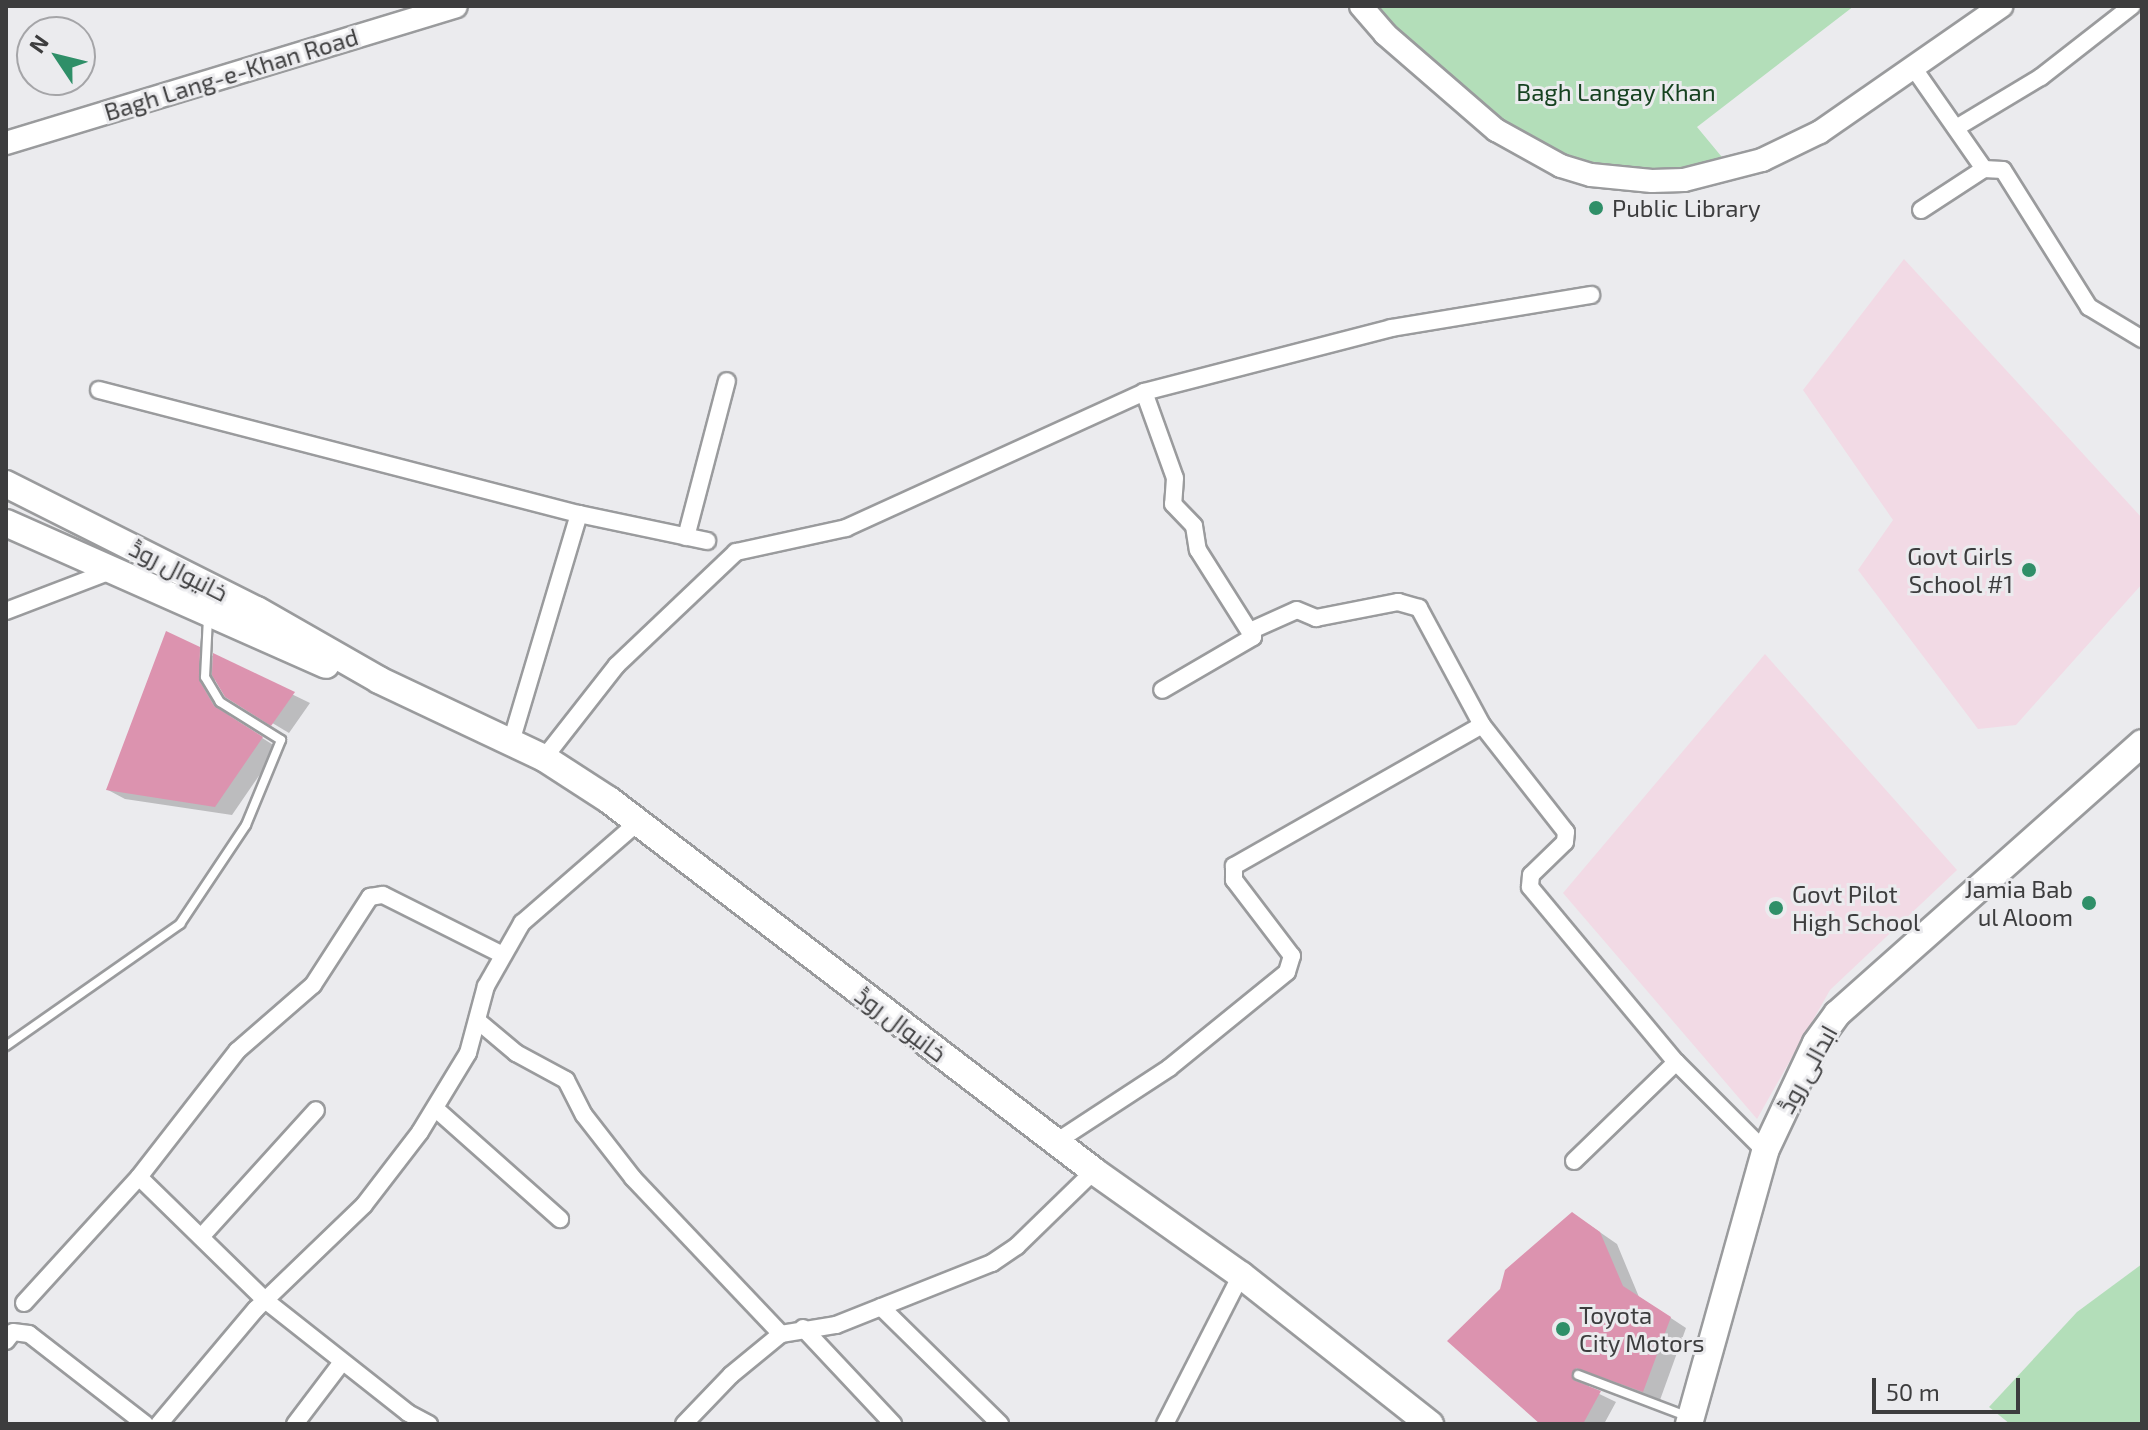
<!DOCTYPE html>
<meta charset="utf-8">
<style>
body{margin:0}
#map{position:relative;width:2148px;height:1430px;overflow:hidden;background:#ebebee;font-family:"Exo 2",Cairo,sans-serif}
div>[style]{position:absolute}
.education>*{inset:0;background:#f2dae5}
.green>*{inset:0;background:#b3deb9}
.shadow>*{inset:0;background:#0003}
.building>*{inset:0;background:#dc93af}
.roads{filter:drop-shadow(2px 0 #9a9b9d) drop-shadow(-2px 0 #9a9b9d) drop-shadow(0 2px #9a9b9d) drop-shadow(0 -2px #9a9b9d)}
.lane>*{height:8px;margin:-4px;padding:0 4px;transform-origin:4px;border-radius:4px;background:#fff}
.street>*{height:16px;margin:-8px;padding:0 8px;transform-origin:8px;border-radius:8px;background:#fff}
.secondary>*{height:22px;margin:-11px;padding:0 11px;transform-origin:11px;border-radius:11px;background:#fff}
.primary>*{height:26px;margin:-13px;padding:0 13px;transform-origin:13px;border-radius:13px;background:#fff}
.dots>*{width:22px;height:22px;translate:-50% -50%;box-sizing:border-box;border:4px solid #ebebee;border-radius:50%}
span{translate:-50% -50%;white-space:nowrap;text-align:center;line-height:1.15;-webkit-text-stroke:6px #ebebee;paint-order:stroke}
.street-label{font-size:24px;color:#3d3d3e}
.park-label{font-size:24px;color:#164220}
.poi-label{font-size:24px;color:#3d3d3e}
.left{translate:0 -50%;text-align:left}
.right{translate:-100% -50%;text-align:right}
.frame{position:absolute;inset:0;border:8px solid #3d3d3e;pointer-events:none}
.north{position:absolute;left:16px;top:16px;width:80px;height:80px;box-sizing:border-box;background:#ebebee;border:2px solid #a5a5a8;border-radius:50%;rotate:305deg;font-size:22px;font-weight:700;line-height:32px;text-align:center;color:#3d3d3e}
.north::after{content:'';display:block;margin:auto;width:28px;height:36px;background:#2f8f68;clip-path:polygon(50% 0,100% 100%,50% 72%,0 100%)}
.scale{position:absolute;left:1872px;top:1378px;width:148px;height:36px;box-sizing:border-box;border:4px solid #3d3d3e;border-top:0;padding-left:10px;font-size:24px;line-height:28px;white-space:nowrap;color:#3d3d3e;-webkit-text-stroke:6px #ebebee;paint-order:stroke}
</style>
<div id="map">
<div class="education">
<i style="clip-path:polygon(1904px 259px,2142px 518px,2142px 584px,2016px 725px,1978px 729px,1858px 570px,1893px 520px,1803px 390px)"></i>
<i style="clip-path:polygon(1765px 654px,1957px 870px,1830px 990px,1757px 1119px,1563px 893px)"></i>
</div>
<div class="green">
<i style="clip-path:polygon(1376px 6px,1854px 6px,1697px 127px,1731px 168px,1591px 175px,1496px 130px,1365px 12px)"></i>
<i style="clip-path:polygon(2142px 1264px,2142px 1424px,2010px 1424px,1989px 1407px,2077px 1312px)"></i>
</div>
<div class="shadow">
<i style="clip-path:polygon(199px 649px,310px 703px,289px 733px,227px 696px,215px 676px,215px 691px,231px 718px,278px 748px,232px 815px,125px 799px,108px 790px)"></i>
<i style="clip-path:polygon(1588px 1224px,1617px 1244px,1639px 1297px,1686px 1328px,1660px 1400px,1589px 1378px,1589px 1389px,1616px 1402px,1604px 1424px,1543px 1424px)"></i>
</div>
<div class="building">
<i style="clip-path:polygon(166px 631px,200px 647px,199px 680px,214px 706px,263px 737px,215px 807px,106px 790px)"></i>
<i style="clip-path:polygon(213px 653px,295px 692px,271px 726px,225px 697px,212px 675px)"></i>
<i style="clip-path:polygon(1572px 1212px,1600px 1232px,1623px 1286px,1671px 1317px,1643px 1392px,1576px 1368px,1573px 1380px,1601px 1391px,1583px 1424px,1540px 1424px,1447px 1341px,1500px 1289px,1505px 1270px)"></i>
</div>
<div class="roads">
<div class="lane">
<i style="left:6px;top:1046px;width:213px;rotate:-35deg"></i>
<i style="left:180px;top:924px;width:119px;rotate:-56.3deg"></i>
<i style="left:246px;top:825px;width:92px;rotate:-67.6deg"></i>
<i style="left:281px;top:740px;width:72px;rotate:-148.1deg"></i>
<i style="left:220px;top:702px;width:29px;rotate:-121deg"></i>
<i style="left:205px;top:677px;width:59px;rotate:-87.1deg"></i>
<i style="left:1578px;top:1375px;width:116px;rotate:20.8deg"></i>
</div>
<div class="street">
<i style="left:1915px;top:70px;width:121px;rotate:55.1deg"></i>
<i style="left:1956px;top:128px;width:99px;rotate:-31deg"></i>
<i style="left:2041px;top:77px;width:115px;rotate:-38deg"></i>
<i style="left:1921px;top:210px;width:75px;rotate:-33.1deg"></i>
<i style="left:1984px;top:169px;width:19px;rotate:3deg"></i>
<i style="left:2003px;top:170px;width:162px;rotate:57.9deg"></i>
<i style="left:2089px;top:307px;width:62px;rotate:31.1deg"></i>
<i style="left:99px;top:390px;width:496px;rotate:14.5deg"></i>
<i style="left:579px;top:514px;width:131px;rotate:11.9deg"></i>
<i style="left:1144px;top:392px;width:91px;rotate:70.2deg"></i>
<i style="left:1175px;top:478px;width:26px;rotate:94deg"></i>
<i style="left:1173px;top:504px;width:30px;rotate:46deg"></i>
<i style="left:1194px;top:526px;width:24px;rotate:81deg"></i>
<i style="left:1198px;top:550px;width:103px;rotate:57.7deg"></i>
<i style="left:1253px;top:637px;width:105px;rotate:149.8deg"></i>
<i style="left:686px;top:537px;width:161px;rotate:-75.3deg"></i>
<i style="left:6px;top:611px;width:112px;rotate:-20.9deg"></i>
<i style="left:1250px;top:631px;width:51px;rotate:-24.1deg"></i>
<i style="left:1297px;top:610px;width:21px;rotate:23deg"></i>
<i style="left:1316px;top:618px;width:84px;rotate:-11deg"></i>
<i style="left:1398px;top:602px;width:22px;rotate:16deg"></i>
<i style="left:1419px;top:608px;width:133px;rotate:61.7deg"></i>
<i style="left:1482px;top:725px;width:136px;rotate:51.9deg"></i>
<i style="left:1566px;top:832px;width:10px;rotate:96deg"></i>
<i style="left:1565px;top:842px;width:47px;rotate:135.9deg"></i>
<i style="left:1531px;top:875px;width:12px;rotate:95deg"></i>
<i style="left:1530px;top:887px;width:228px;rotate:50.2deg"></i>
<i style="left:1676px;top:1062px;width:126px;rotate:45deg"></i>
<i style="left:511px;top:742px;width:238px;rotate:-73.4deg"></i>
<i style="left:544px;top:758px;width:118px;rotate:-51.9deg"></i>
<i style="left:617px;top:665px;width:164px;rotate:-43.5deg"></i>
<i style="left:736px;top:552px;width:113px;rotate:-12.3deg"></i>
<i style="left:846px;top:528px;width:328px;rotate:-24.5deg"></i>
<i style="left:1144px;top:392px;width:255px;rotate:-14.5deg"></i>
<i style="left:1391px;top:328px;width:203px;rotate:-9.4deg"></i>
<i style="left:478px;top:1021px;width:50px;rotate:40.1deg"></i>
<i style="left:516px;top:1053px;width:57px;rotate:28.4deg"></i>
<i style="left:566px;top:1080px;width:39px;rotate:63deg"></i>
<i style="left:584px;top:1115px;width:80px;rotate:52.1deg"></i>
<i style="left:633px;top:1178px;width:215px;rotate:46.5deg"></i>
<i style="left:436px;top:1109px;width:166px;rotate:41.6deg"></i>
<i style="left:1056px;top:1142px;width:135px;rotate:-33.2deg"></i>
<i style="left:1169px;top:1068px;width:152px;rotate:-39.1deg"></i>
<i style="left:1287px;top:972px;width:17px;rotate:-73deg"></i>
<i style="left:1292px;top:956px;width:96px;rotate:-127.3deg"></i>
<i style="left:1234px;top:880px;width:14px;rotate:-90deg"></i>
<i style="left:1234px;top:866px;width:285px;rotate:-29.6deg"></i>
<i style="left:1574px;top:1161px;width:142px;rotate:-44.1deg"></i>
<i style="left:139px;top:1177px;width:176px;rotate:44.3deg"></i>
<i style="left:265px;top:1300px;width:182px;rotate:38.3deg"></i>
<i style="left:408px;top:1413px;width:24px;rotate:28deg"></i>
<i style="left:201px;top:1237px;width:171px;rotate:-47.8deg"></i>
<i style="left:24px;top:1303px;width:171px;rotate:-47.6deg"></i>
<i style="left:139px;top:1177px;width:160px;rotate:-52.1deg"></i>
<i style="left:237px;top:1051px;width:101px;rotate:-41deg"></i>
<i style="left:313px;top:985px;width:105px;rotate:-57.1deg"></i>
<i style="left:370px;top:897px;width:13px;rotate:-9deg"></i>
<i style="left:383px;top:895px;width:132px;rotate:26.6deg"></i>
<i style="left:881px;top:1307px;width:167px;rotate:44.5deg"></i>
<i style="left:803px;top:1328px;width:132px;rotate:46.8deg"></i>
<i style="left:6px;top:1341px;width:11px;rotate:-52deg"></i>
<i style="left:13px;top:1332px;width:16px;rotate:7deg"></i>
<i style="left:29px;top:1334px;width:147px;rotate:37.8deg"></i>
<i style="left:159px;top:1424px;width:150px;rotate:-49.9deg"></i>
<i style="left:256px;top:1309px;width:150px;rotate:-43.9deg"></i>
<i style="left:364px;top:1205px;width:92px;rotate:-52.5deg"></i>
<i style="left:420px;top:1132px;width:92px;rotate:-58.7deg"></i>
<i style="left:468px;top:1053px;width:69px;rotate:-75deg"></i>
<i style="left:486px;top:986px;width:73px;rotate:-60.3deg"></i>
<i style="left:522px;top:923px;width:154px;rotate:-41deg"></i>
<i style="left:295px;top:1424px;width:78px;rotate:-52.8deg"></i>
<i style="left:684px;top:1424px;width:68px;rotate:-46.2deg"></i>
<i style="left:731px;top:1375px;width:65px;rotate:-39.4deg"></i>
<i style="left:781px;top:1334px;width:56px;rotate:-9.3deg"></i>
<i style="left:836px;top:1325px;width:168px;rotate:-21.7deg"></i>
<i style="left:992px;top:1263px;width:30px;rotate:-34deg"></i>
<i style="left:1017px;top:1246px;width:107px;rotate:-44.2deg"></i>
<i style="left:1165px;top:1424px;width:167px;rotate:-63deg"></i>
</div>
<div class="secondary">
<i style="left:1361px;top:6px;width:37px;rotate:49deg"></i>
<i style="left:1385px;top:34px;width:147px;rotate:40.9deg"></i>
<i style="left:1496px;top:130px;width:74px;rotate:29deg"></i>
<i style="left:1561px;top:166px;width:31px;rotate:17deg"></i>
<i style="left:1591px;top:175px;width:61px;rotate:5.6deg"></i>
<i style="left:1652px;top:181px;width:32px;rotate:-2deg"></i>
<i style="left:1684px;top:180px;width:81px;rotate:-14.4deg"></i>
<i style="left:1762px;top:160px;width:64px;rotate:-25.8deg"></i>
<i style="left:1820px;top:132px;width:221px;rotate:-34.8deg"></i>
<i style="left:6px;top:143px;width:470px;rotate:-16.9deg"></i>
</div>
<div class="primary">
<i style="left:6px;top:484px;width:281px;rotate:26.7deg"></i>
<i style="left:257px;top:610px;width:141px;rotate:29.8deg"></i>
<i style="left:379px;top:680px;width:183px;rotate:25.3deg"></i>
<i style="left:544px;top:758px;width:77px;rotate:32.9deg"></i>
<i style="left:609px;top:800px;width:611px;rotate:37.41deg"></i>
<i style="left:1094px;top:1171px;width:180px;rotate:35.3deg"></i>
<i style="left:1241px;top:1275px;width:241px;rotate:38.3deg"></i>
<i style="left:6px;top:523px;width:350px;rotate:23.9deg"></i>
<i style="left:1689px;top:1424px;width:283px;rotate:-74.4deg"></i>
<i style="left:1765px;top:1151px;width:119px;rotate:-64.7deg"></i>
<i style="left:1816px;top:1043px;width:36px;rotate:-54deg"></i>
<i style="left:1837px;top:1014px;width:408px;rotate:-41.6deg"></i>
</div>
</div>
<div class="dots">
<i style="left:1596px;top:208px;background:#2f8f68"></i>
<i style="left:2029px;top:570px;background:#2f8f68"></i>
<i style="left:2089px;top:903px;background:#2f8f68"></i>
<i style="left:1776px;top:908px;background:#2f8f68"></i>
<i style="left:1563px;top:1329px;background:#2f8f68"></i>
</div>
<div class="street-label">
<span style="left:231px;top:74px;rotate:-17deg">Bagh Lang-e-Khan Road</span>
<span style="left:179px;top:570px;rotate:27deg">خانیوال روڈ</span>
<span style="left:901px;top:1024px;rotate:37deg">خانیوال روڈ</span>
<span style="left:1807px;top:1069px;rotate:-61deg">ابدالی روڈ</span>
</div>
<div class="park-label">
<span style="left:1616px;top:92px">Bagh Langay Khan</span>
</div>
<div class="poi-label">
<span class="left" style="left:1612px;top:208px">Public Library</span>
<span class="right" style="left:2013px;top:570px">Govt Girls<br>School #1</span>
<span class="right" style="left:2073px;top:903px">Jamia Bab<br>ul Aloom</span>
<span class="left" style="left:1792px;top:908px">Govt Pilot<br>High School</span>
<span class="left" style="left:1579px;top:1329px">Toyota<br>City Motors</span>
</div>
<div class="frame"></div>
<div class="north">N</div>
<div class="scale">50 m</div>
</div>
